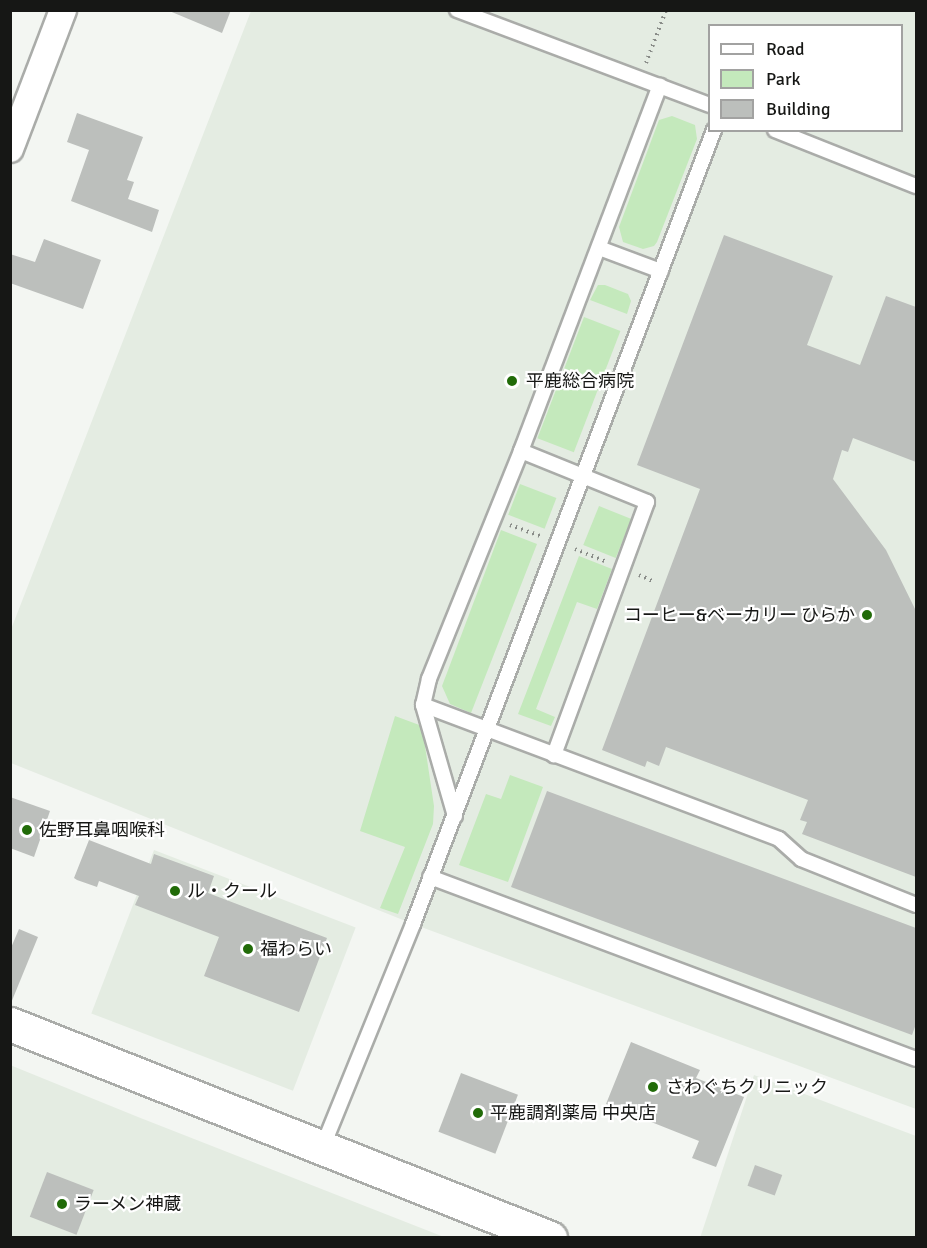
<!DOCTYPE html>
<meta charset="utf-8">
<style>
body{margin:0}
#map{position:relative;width:927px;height:1248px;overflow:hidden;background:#f3f6f2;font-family:Signika,"Noto Sans JP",sans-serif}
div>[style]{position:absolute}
.built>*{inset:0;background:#e4ece2;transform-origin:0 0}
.green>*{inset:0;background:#c4e9bc;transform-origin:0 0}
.building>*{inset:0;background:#bcbfbc;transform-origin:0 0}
.path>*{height:4px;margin-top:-2px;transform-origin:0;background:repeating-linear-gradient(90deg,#898c88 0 1.5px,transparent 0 6px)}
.roads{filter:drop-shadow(2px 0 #aaaca9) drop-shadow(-2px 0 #aaaca9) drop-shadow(0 2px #aaaca9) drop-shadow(0 -2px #aaaca9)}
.lane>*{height:14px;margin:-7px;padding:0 7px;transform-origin:7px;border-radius:7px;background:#fff}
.street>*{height:26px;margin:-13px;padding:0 13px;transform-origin:13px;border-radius:13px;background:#fff}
.secondary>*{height:33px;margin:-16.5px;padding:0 16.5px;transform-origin:16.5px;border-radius:16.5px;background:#fff}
.dots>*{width:16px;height:16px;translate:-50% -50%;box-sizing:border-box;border:3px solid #fff;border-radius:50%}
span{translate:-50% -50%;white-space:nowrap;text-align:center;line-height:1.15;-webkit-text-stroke:4.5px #fff;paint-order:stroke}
.poi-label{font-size:18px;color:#161715}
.left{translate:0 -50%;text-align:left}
.right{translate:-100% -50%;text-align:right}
.frame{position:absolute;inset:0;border:12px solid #161715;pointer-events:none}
.legend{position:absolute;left:708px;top:24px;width:195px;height:108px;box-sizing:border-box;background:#fff;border:2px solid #a2a2a1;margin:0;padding:8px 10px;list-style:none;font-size:18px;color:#161715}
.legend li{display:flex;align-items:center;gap:12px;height:30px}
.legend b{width:30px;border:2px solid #a2a2a1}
</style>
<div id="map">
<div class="built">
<i style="clip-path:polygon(evenodd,251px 11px,916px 11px,916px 1109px,413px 924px,11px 763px,10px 632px,251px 11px,710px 26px,902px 26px,902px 130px,710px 130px,710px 26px)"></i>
<i style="left:154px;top:850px;width:216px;height:175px;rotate:21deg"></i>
<i style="clip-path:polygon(10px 1065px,138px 1117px,444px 1237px,11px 1237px)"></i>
<i style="clip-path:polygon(754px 1075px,916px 1136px,916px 1237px,700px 1238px)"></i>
</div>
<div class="green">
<i style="clip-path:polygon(672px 116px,695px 125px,697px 139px,657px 242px,654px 246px,643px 249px,623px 242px,619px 227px,659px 120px)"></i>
<i style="clip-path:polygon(598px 285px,605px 285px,628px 294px,631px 301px,627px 314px,590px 300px)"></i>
<i style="left:584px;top:317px;width:39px;height:130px;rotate:21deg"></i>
<i style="left:520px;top:484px;width:39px;height:33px;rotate:21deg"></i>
<i style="left:599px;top:506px;width:35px;height:42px;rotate:22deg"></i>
<i style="clip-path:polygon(501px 530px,537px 544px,471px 713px,450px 704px,442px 686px)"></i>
<i style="clip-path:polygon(579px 556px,612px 569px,597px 609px,577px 602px,536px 709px,555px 717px,551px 726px,518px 714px)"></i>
<i style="clip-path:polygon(395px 716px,422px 726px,434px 806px,433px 824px,398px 914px,380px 908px,405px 847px,360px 831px)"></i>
<i style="clip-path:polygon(510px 775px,543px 787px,508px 882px,459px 865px,486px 794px,501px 799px)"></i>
</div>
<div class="building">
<i style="clip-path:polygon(167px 10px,231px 10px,222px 33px)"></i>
<i style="clip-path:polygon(77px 113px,143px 137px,127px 180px,134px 182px,128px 199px,159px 210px,152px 232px,71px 201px,89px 150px,67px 142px)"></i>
<i style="clip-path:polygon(724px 235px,833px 276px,807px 345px,860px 365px,886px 296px,916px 307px,916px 462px,853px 438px,848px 452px,842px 450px,833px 479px,886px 550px,916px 611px,916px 877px,802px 834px,807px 822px,800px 820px,808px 800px,666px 747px,659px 766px,647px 761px,645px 767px,602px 750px,700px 489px,637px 465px)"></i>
<i style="clip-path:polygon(44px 239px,101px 260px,83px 309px,10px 283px,10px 254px,35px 262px)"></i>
<i style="clip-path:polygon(547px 791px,916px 928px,916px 1024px,912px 1035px,511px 887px)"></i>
<i style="clip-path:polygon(10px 797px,50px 811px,34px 857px,10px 848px)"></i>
<i style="clip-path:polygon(89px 840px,151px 864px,154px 854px,214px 876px,208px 893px,327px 938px,299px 1012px,204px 976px,219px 937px,135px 905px,139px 896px,99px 881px,97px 887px,77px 880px,74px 878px)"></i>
<i style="clip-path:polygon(19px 929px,38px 937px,11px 1003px,10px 950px)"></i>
<i style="clip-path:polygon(631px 1042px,700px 1070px,696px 1078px,744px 1097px,716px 1167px,692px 1158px,699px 1141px,606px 1104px)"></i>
<i style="left:461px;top:1073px;width:61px;height:63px;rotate:21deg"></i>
<i style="left:755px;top:1165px;width:29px;height:22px;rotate:20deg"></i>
<i style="left:47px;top:1172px;width:50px;height:48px;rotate:21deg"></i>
</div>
<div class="path">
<i style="left:646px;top:63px;width:57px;rotate:-69.3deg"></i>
<i style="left:510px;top:525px;width:32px;rotate:20deg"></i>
<i style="left:575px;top:549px;width:35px;rotate:22deg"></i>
<i style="left:639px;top:575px;width:17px;rotate:24deg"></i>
</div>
<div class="roads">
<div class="lane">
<i style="left:457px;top:10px;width:270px;rotate:20.6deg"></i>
<i style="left:775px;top:130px;width:152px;rotate:21.7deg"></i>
<i style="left:599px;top:248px;width:66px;rotate:20.4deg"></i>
<i style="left:521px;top:451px;width:136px;rotate:22deg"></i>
<i style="left:647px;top:502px;width:270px;rotate:110.2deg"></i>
<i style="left:423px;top:705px;width:380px;rotate:20.6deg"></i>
<i style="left:779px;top:839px;width:30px;rotate:42deg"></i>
<i style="left:801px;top:859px;width:124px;rotate:21.8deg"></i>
<i style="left:455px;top:816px;width:116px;rotate:-106.1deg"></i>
<i style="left:423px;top:705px;width:27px;rotate:-77deg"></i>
<i style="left:429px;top:679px;width:246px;rotate:-68deg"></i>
<i style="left:521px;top:451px;width:391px;rotate:-69.2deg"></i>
<i style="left:430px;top:877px;width:519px;rotate:20.53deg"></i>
<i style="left:323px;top:1146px;width:240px;rotate:-67.9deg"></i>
<i style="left:413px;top:924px;width:849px;rotate:-69.24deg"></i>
</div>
<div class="street">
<i style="left:10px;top:149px;width:149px;rotate:-69.1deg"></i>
</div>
<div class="secondary">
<i style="left:10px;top:1024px;width:581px;rotate:21.62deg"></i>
</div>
</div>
<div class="dots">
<i style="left:512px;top:381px;background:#216b08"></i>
<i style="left:867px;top:615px;background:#216b08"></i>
<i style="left:27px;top:830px;background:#216b08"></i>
<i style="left:175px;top:891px;background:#216b08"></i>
<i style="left:248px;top:949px;background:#216b08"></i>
<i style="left:653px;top:1087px;background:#216b08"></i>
<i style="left:478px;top:1113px;background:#216b08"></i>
<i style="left:62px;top:1204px;background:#216b08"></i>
</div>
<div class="poi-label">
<span class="left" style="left:526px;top:381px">平鹿総合病院</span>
<span class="right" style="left:855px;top:615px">コーヒー&amp;ベーカリー ひらか</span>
<span class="left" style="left:39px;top:830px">佐野耳鼻咽喉科</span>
<span class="left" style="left:187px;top:891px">ル・クール</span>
<span class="left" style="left:260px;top:949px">福わらい</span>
<span class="left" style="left:666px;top:1087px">さわぐちクリニック</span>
<span class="left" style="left:490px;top:1113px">平鹿調剤薬局 中央店</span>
<span class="left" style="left:74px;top:1204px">ラーメン神蔵</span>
</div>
<div class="frame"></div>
<ul class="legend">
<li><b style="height:8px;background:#fff"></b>Road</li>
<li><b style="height:16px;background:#c4e9bc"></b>Park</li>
<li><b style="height:16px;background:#bcbfbc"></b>Building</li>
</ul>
</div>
